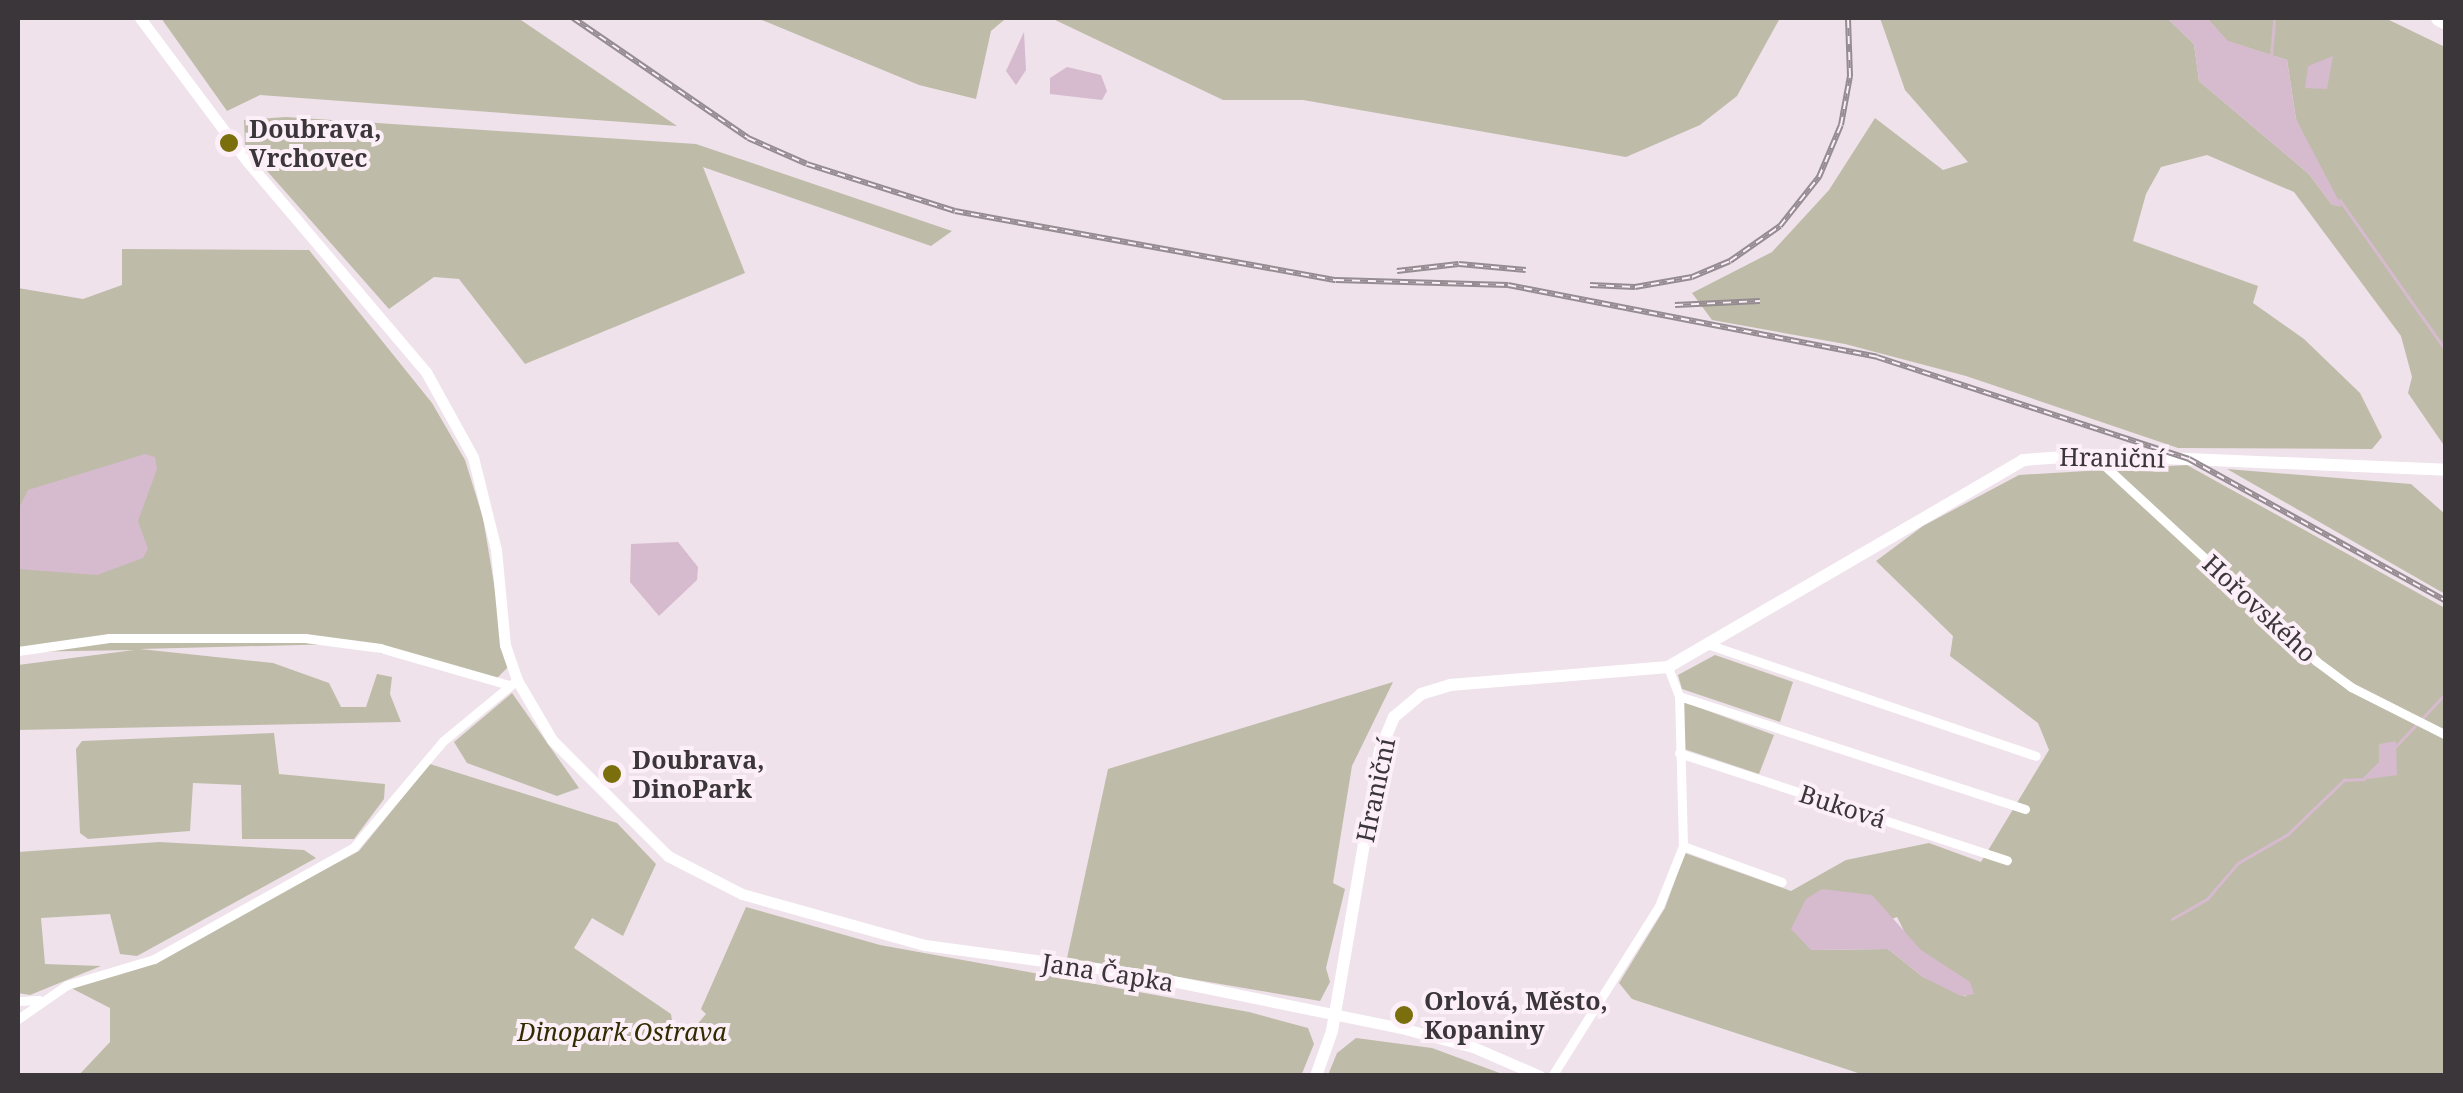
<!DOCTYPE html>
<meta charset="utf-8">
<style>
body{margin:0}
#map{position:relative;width:2463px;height:1093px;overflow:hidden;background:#efe2eb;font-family:"Noto Serif",serif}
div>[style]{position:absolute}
.green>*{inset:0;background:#bebca9}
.water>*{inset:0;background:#d6bace}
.stream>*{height:2.5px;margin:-1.25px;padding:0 1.25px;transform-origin:1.25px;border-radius:1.25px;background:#d6bace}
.minor>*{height:9px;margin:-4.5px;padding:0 4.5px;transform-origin:4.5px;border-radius:4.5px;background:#fff}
.tertiary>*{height:11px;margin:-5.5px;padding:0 5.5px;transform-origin:5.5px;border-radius:5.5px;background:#fff}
.secondary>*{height:12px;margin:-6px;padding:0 6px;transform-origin:6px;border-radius:6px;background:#fff}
.primary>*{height:15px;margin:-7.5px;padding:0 7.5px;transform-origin:7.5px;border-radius:7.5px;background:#fff}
.rail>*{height:6px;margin-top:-3px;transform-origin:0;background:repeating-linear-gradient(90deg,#fceff8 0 8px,#958c92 0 16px);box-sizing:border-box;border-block:2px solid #958c92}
.dots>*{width:28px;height:28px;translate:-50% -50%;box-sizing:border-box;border:5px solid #fceff8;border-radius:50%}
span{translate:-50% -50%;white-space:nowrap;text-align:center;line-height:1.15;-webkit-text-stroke:8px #fceff8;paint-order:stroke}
.poi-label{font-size:25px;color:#3b3639;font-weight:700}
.left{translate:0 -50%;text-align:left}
.street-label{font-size:25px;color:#3b3639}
.park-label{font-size:25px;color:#312b02;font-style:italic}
.frame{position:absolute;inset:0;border:20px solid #3b3639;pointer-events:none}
</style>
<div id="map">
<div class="green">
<i style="clip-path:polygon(161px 18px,518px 18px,677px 126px,260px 95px,227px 111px)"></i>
<i style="clip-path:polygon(757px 18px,1004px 18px,1004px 20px,991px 31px,976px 99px,919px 85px)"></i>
<i style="clip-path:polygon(1051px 18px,1780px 18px,1737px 96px,1700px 125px,1626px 157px,1303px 100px,1223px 100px)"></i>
<i style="clip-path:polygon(1880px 18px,2167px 18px,2194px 44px,2199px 81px,2309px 174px,2332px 205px,2296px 119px,2287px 60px,2227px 41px,2207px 18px,2385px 18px,2445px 47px,2445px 447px,2408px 393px,2412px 377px,2401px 336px,2294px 192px,2207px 155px,2161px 167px,2146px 194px,2133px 241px,2258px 286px,2253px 303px,2304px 339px,2360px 393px,2382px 437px,2372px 449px,2178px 448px,1966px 376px,1845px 344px,1712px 320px,1692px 293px,1772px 252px,1829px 190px,1875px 118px,1943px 170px,1968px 162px,1905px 90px)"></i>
<i style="clip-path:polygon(286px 117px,696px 144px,952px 231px,931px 246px,703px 167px,745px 273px,525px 364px,459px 279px,434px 277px,389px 309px,245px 146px,244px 120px)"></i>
<i style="clip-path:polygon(122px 249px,309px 250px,432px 403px,465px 460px,483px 518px,508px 667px,496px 679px,339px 644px,140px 649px,273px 663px,329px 683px,341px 707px,366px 707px,377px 674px,392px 677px,390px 694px,401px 722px,18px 730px,18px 665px,134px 650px,18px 652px,18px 288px,83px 299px,122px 285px)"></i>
<i style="clip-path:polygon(evenodd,2187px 465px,2445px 608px,2445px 1075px,1864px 1075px,1632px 999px,1619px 983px,1665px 908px,1685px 853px,1791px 891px,1846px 860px,1929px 843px,1981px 862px,2049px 750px,2038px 723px,1950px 656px,1953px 636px,1876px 561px,1923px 526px,2019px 475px,2187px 465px,1897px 917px,1907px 937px,1967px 997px,1923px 977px,1888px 949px,1811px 950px,1897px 917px)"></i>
<i style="clip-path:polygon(2227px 469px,2411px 484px,2445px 514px,2445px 594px)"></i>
<i style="clip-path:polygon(1715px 655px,1793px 682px,1780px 722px,1682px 689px,1678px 675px)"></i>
<i style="clip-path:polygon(1393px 682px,1352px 766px,1333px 883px,1345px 889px,1326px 968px,1330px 982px,1320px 1001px,1067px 958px,1108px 769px)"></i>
<i style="clip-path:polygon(512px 693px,579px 788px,557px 796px,467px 763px,454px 742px)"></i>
<i style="clip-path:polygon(1684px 702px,1774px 735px,1759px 774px,1684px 749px)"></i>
<i style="clip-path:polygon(274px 733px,279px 774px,385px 784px,384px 799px,354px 839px,242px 839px,241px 785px,193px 783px,190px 831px,88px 839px,80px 833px,76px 749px,82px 741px)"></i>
<i style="clip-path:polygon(430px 764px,617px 823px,656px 864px,623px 936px,592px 918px,574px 948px,671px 1014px,675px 1040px,683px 1041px,706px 1014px,701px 1009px,746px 907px,880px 945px,1249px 1012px,1308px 1028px,1314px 1044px,1301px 1076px,78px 1076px,110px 1042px,110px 1008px,71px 988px,146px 966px,359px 851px)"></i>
<i style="clip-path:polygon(159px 842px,304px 850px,316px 858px,137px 956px,120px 954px,110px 914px,41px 918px,45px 964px,101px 966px,30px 995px,18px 993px,18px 852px)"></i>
<i style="clip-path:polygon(1356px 1038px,1432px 1048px,1505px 1075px,1328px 1075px,1337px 1053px)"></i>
</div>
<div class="water">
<i style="clip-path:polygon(2167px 18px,2207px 18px,2228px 41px,2287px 60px,2296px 119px,2342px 207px,2332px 205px,2309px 174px,2199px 81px,2194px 44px)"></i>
<i style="clip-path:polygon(1024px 32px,1026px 70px,1016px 85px,1006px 71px)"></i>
<i style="clip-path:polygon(2333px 56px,2327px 89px,2305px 88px,2308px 66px)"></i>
<i style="clip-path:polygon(1067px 67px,1101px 75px,1107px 91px,1102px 100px,1050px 94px,1050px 78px)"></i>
<i style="clip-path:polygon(145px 454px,155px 457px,157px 469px,138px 521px,148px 549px,143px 558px,97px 575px,18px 569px,18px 510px,28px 490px)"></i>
<i style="clip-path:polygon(678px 542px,698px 567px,697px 580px,659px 616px,630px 582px,631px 544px)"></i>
<i style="clip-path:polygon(2396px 741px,2397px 775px,2361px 780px,2379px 762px,2379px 744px)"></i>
<i style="clip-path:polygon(1822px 889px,1872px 895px,1921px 950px,1970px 982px,1974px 994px,1961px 996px,1923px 977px,1888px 949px,1811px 950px,1791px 929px,1806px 899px)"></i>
</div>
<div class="stream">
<i style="left:2271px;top:56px;width:38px;rotate:-85deg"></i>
<i style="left:2340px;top:200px;width:184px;rotate:54.8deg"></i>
<i style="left:2396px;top:746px;width:73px;rotate:-46.7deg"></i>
<i style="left:2172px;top:919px;width:40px;rotate:-29.7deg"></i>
<i style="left:2207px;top:899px;width:48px;rotate:-49.3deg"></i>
<i style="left:2238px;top:863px;width:58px;rotate:-30.1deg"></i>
<i style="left:2288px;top:834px;width:78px;rotate:-44deg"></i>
<i style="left:2344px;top:780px;width:20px;rotate:-3deg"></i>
</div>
<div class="minor">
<i style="left:2093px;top:455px;width:304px;rotate:42.7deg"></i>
<i style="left:2316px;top:661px;width:44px;rotate:36.6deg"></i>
<i style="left:2351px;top:687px;width:106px;rotate:26.8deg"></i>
<i style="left:1710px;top:645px;width:344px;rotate:18.8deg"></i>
<i style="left:18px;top:651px;width:92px;rotate:-8.1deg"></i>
<i style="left:109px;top:638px;width:196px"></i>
<i style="left:305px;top:638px;width:76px;rotate:7.6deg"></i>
<i style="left:380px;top:648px;width:134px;rotate:16deg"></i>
<i style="left:1679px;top:696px;width:364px;rotate:18.1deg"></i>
<i style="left:1679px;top:753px;width:345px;rotate:18.1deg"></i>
<i style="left:1683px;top:846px;width:105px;rotate:20deg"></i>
<i style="left:18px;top:1001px;width:21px;rotate:-3deg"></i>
<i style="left:18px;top:1019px;width:60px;rotate:-34.8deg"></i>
<i style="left:67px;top:985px;width:91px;rotate:-16.6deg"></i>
<i style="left:154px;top:959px;width:229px;rotate:-29.2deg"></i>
<i style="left:354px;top:847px;width:138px;rotate:-50deg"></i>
<i style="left:443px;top:741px;width:96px;rotate:-39.5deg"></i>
<i style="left:1552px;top:1076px;width:201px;rotate:-57.8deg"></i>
<i style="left:1659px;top:906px;width:65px;rotate:-68.2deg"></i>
<i style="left:1683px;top:846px;width:150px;rotate:-91.5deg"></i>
<i style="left:1679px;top:696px;width:31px;rotate:-111deg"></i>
</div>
<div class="tertiary">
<i style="left:140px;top:18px;width:179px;rotate:53.2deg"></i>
<i style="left:247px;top:161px;width:277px;rotate:49.7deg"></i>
<i style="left:426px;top:372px;width:97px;rotate:61.1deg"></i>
<i style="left:473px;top:457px;width:96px;rotate:76.1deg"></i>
<i style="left:496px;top:550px;width:95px;rotate:84.6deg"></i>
<i style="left:505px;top:645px;width:37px;rotate:71deg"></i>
<i style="left:517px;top:680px;width:69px;rotate:59.7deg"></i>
<i style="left:552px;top:740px;width:164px;rotate:45deg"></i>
<i style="left:668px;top:856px;width:83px;rotate:27.2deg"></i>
<i style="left:742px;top:894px;width:190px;rotate:15.6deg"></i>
<i style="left:925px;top:945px;width:210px;rotate:7.7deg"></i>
<i style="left:1133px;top:973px;width:278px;rotate:11.6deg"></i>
<i style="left:1405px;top:1029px;width:70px;rotate:14.8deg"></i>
<i style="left:1473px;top:1047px;width:73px;rotate:23.4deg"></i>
</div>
<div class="secondary">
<i style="left:1316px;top:1076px;width:48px;rotate:-70.4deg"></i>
<i style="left:1332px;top:1031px;width:285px;rotate:-80.3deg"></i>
<i style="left:1380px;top:750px;width:36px;rotate:-67deg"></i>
<i style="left:1394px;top:717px;width:35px;rotate:-40deg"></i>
<i style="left:1421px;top:694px;width:30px;rotate:-17deg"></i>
<i style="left:1450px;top:685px;width:219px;rotate:-4.7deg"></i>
<i style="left:1668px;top:667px;width:411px;rotate:-30.2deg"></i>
<i style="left:2023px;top:460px;width:70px;rotate:-4.1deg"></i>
<i style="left:2093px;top:455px;width:353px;rotate:2.4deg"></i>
</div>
<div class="primary">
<i style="left:2438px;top:18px;width:9px;rotate:27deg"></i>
</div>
<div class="rail">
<i style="left:573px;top:18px;width:212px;rotate:34.4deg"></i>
<i style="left:748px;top:138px;width:64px;rotate:23.8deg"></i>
<i style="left:807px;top:164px;width:155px;rotate:17.6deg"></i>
<i style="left:955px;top:211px;width:387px;rotate:10.3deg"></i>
<i style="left:1336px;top:280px;width:172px;rotate:1.7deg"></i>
<i style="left:1508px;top:285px;width:376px;rotate:11deg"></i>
<i style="left:1877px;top:357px;width:328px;rotate:18.1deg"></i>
<i style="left:2189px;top:459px;width:294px;rotate:28.9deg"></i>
<i style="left:1397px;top:271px;width:62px;rotate:-6.4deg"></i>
<i style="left:1459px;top:264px;width:67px;rotate:5.1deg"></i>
<i style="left:1590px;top:285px;width:45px;rotate:2.5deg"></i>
<i style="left:1635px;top:287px;width:58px;rotate:-10deg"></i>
<i style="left:1692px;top:277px;width:41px;rotate:-22.8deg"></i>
<i style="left:1730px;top:261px;width:61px;rotate:-35deg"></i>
<i style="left:1780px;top:226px;width:63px;rotate:-51.5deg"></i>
<i style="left:1819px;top:177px;width:56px;rotate:-67.1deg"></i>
<i style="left:1841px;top:125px;width:50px;rotate:-79.6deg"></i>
<i style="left:1850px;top:76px;width:58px;rotate:-92deg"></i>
<i style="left:1675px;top:305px;width:85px;rotate:-2.7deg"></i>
</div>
<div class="dots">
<i style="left:229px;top:143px;background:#7b6e0c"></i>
<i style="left:612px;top:774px;background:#7b6e0c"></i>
<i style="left:1404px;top:1015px;background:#7b6e0c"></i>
</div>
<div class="poi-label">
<span class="left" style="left:249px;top:143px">Doubrava,<br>Vrchovec</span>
<span class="left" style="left:632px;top:774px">Doubrava,<br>DinoPark</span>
<span class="left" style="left:1424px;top:1015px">Orlová, Město,<br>Kopaniny</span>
</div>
<div class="street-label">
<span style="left:2112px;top:457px;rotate:1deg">Hraniční</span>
<span style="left:2260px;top:608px;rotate:43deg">Hořovského</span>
<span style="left:1375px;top:790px;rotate:-78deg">Hraniční</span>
<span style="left:1843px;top:806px;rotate:18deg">Buková</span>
<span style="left:1108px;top:972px;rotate:9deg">Jana Čapka</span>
</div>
<div class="park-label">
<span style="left:622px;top:1031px">Dinopark Ostrava</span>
</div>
<div class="frame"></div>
</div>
